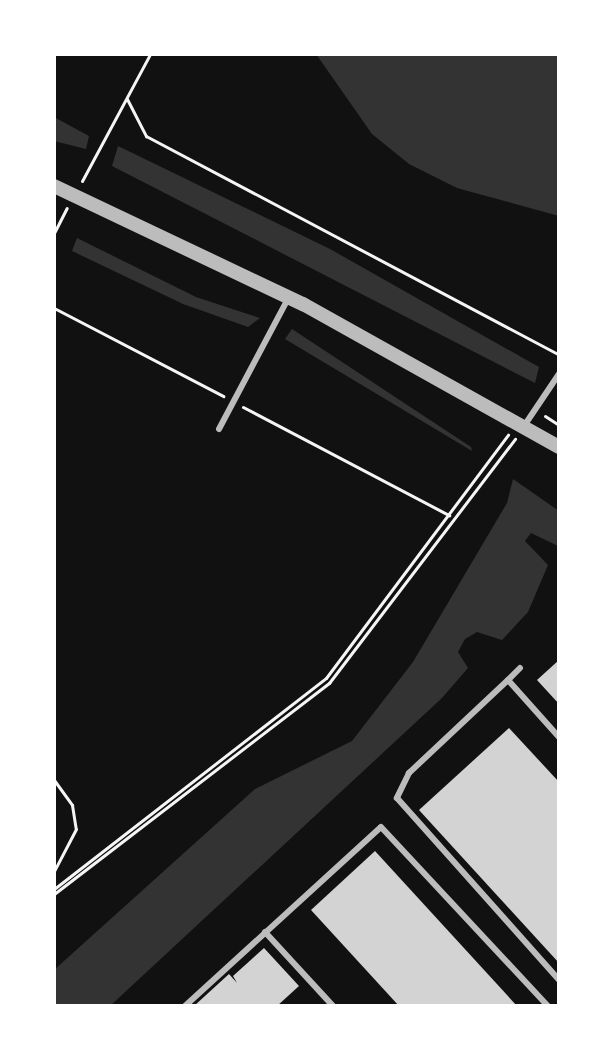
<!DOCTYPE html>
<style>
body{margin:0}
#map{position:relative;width:613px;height:1060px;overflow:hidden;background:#111;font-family:Poppins,sans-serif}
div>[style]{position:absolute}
.water>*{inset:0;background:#333}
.building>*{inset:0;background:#d3d3d3}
.path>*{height:3px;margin:-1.5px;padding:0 1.5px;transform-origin:1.5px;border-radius:1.5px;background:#f5f5f5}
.service>*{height:6px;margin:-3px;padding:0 3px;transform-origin:3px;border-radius:3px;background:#bcbcbc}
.tertiary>*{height:14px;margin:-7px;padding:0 7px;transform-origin:7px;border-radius:7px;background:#bcbcbc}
span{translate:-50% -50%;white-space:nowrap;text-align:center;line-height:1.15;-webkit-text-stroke:8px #fff;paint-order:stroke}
.frame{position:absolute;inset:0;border:56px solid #fff;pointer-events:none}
</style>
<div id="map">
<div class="water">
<i style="clip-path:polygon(316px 54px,559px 54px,559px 216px,457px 188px,409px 164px,372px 134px)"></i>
<i style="clip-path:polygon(54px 117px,89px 136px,86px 149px,54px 141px)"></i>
<i style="clip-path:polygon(118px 146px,330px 249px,539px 367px,535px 383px,112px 166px)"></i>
<i style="clip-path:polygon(77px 238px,196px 297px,260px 318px,248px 327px,183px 304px,72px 251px)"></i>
<i style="clip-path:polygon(292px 329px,471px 447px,472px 451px,285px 339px)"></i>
<i style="clip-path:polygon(513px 479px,559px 511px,558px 546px,531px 533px,525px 541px,548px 565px,528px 612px,502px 640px,477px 632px,465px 639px,458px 652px,468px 668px,442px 698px,110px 1006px,54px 1006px,54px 970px,255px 789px,352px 741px,413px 662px,507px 503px)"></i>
</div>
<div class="building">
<i style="clip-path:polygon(559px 660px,559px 704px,537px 680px)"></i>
<i style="clip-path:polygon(509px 728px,559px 782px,559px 963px,419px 810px)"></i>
<i style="clip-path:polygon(375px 851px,517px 1006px,399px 1006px,311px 910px)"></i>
<i style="clip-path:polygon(264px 948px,299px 986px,277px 1006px,194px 1006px,229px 974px,237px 983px,233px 976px)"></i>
</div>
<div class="path">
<i style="left:127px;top:99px;width:42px;rotate:62.8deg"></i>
<i style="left:146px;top:136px;width:467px;rotate:27.9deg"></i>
<i style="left:82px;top:181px;width:144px;rotate:-61.8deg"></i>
<i style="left:54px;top:233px;width:28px;rotate:-63deg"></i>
<i style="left:54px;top:308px;width:191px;rotate:27.5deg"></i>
<i style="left:243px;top:407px;width:233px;rotate:27.7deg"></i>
<i style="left:545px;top:416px;width:17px;rotate:33deg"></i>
<i style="left:54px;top:780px;width:31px;rotate:54deg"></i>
<i style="left:72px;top:805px;width:24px;rotate:81deg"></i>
<i style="left:76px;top:829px;width:47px;rotate:117.6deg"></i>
<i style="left:54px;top:889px;width:344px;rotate:-37.8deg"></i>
<i style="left:326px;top:678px;width:304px;rotate:-53.2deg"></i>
<i style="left:54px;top:894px;width:347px;rotate:-37.5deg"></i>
<i style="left:329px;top:683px;width:307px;rotate:-52.7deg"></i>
</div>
<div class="service">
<i style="left:524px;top:426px;width:63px;rotate:-56.1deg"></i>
<i style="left:219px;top:429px;width:149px;rotate:-62.1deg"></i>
<i style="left:520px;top:668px;width:17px;rotate:135deg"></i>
<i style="left:508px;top:680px;width:76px;rotate:48.2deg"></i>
<i style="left:508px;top:680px;width:136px;rotate:136.8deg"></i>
<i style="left:409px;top:773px;width:28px;rotate:116deg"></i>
<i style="left:397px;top:798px;width:244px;rotate:48.3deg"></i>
<i style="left:265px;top:932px;width:100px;rotate:47.4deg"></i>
<i style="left:185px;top:1006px;width:265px;rotate:-42.4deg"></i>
<i style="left:381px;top:827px;width:245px;rotate:47deg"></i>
</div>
<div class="tertiary">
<i style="left:54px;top:186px;width:276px;rotate:25.4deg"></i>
<i style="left:303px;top:304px;width:293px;rotate:29.2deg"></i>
</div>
<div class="frame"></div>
</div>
